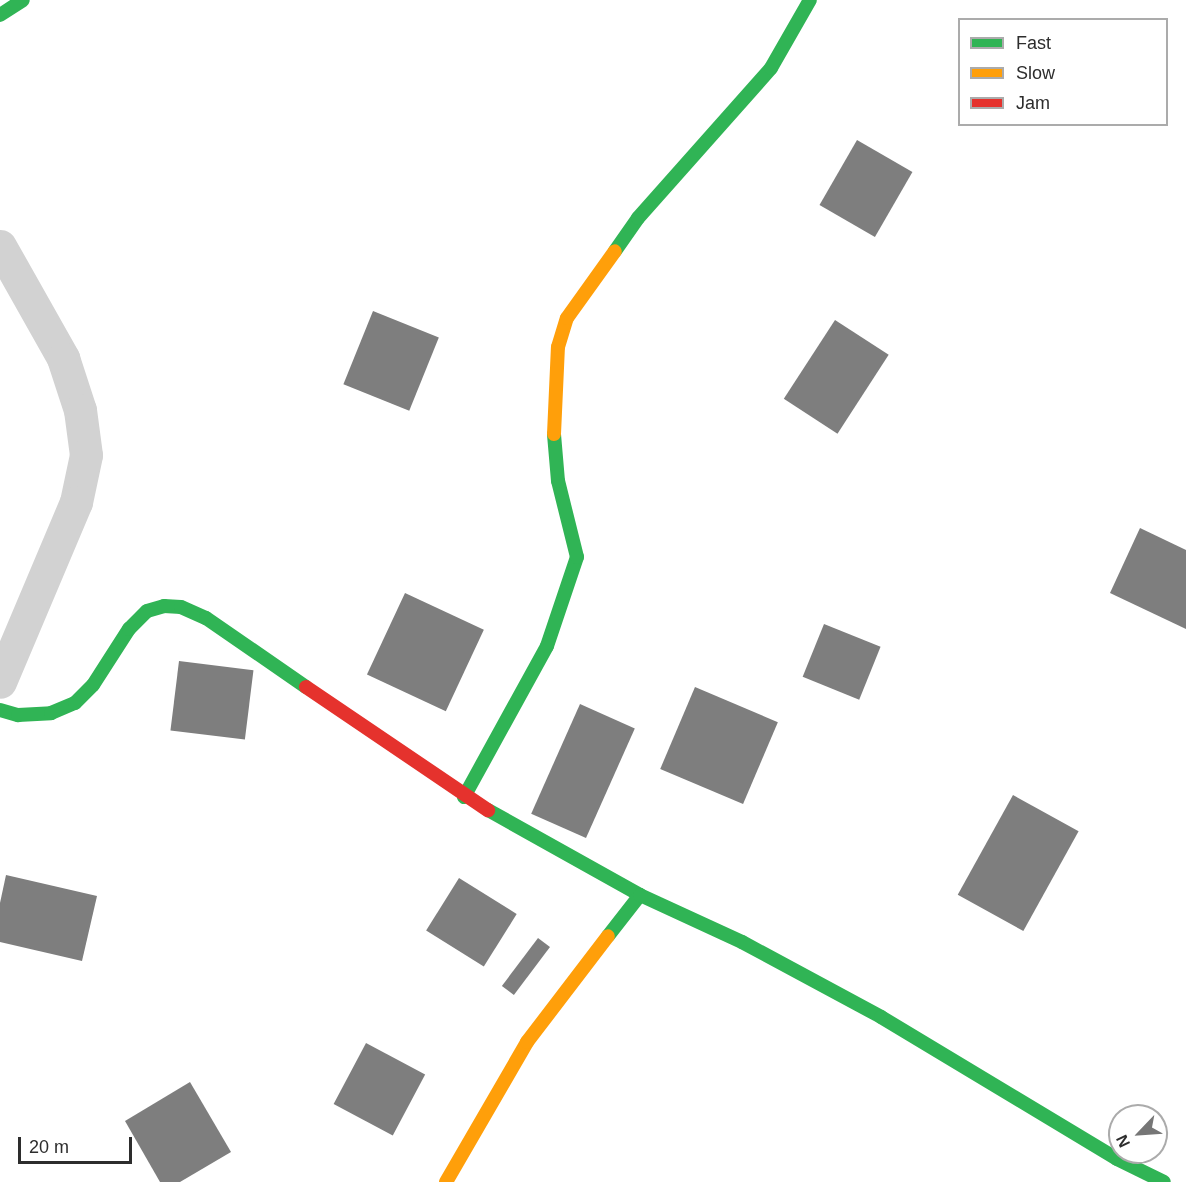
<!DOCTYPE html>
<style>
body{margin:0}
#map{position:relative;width:1186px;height:1182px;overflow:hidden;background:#fff;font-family:Arial,sans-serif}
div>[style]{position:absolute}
.building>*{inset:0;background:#7e7e7e;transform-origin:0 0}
.street>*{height:33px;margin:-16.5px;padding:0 16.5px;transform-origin:16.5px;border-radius:16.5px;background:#d2d2d2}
.fast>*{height:14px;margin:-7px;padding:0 7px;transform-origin:7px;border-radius:7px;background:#30b455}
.slow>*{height:14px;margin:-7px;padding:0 7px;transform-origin:7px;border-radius:7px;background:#ff9f0a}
.jam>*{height:14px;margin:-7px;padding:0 7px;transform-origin:7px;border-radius:7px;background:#e5322d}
span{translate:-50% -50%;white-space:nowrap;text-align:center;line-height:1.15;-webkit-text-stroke:6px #fff;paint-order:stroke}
.legend{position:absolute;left:958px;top:18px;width:210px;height:108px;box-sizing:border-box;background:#fff;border:2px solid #ababab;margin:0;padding:8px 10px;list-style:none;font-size:18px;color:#2d2d2d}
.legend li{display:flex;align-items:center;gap:12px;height:30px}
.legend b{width:30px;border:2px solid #ababab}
.north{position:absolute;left:1108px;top:1104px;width:60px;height:60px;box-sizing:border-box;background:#fff;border:2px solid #ababab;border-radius:50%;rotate:245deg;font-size:16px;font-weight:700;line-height:24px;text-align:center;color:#2d2d2d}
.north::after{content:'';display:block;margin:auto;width:21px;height:27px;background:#767676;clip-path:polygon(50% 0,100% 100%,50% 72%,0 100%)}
.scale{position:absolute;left:18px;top:1137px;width:114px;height:27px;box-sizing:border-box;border:3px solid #2d2d2d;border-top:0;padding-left:8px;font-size:18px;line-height:21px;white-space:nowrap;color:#2d2d2d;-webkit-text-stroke:4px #fff;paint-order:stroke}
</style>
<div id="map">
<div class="building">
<i style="left:857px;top:140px;width:64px;height:75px;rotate:30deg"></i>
<i style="left:373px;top:311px;width:71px;height:79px;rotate:22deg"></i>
<i style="left:835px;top:320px;width:64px;height:94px;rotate:33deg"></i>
<i style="clip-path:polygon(1140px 528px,1186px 550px,1186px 629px,1110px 593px)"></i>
<i style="left:405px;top:593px;width:87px;height:90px;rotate:25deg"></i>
<i style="left:824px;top:624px;width:61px;height:57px;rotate:22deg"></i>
<i style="left:179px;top:661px;width:75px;height:70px;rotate:7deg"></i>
<i style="left:695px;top:687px;width:90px;height:89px;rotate:23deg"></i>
<i style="left:580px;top:704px;width:60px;height:120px;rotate:24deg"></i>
<i style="left:1013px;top:795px;width:75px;height:114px;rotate:29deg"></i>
<i style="clip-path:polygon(6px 875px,97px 896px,82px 961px,0 942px,0 903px)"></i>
<i style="left:459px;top:878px;width:68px;height:62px;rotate:32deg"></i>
<i style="left:538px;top:938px;width:15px;height:60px;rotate:37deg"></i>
<i style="left:366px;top:1043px;width:67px;height:69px;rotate:28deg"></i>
<i style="clip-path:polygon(190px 1082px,231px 1152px,180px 1182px,160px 1182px,125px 1121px)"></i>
</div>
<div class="street">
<i style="left:0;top:246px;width:129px;rotate:60.6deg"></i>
<i style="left:63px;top:358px;width:55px;rotate:71.9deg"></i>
<i style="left:80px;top:410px;width:45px;rotate:82.4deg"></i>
<i style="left:86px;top:455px;width:48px;rotate:102deg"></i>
<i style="left:76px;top:502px;width:195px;rotate:112.9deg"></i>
</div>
<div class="fast">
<i style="left:0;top:15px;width:27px;rotate:-33deg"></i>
<i style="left:615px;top:251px;width:40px;rotate:-55.1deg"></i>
<i style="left:638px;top:218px;width:200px;rotate:-48.4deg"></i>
<i style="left:771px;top:68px;width:78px;rotate:-60.2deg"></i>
<i style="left:0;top:710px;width:19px;rotate:16deg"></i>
<i style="left:18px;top:715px;width:33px;rotate:-3deg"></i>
<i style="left:51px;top:713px;width:26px;rotate:-23deg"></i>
<i style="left:75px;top:703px;width:25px;rotate:-45deg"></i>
<i style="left:93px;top:685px;width:67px;rotate:-57.3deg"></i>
<i style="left:129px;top:629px;width:25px;rotate:-45deg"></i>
<i style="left:147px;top:611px;width:18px;rotate:-16deg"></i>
<i style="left:164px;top:606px;width:17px;rotate:3deg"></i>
<i style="left:181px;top:607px;width:27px;rotate:24deg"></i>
<i style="left:206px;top:618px;width:121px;rotate:34.6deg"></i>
<i style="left:464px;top:797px;width:172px;rotate:-61.2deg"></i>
<i style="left:547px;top:646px;width:94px;rotate:-71.4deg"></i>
<i style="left:577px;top:557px;width:78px;rotate:-104deg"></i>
<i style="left:558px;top:481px;width:47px;rotate:-94.9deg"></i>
<i style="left:488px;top:810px;width:174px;rotate:29.2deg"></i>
<i style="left:608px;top:936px;width:52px;rotate:-52deg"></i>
<i style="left:640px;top:895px;width:112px;rotate:24.7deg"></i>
<i style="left:742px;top:942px;width:158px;rotate:28.3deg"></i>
<i style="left:881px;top:1017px;width:275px;rotate:31deg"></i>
<i style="left:1117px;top:1159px;width:52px;rotate:26.1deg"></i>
</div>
<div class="slow">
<i style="left:554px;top:434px;width:87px;rotate:-87.4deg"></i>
<i style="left:558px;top:347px;width:30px;rotate:-73deg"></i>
<i style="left:567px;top:318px;width:82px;rotate:-54.4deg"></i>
<i style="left:446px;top:1182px;width:162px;rotate:-59.9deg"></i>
<i style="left:527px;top:1042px;width:133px;rotate:-52.6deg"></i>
</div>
<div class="jam">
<i style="left:306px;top:687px;width:220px;rotate:34.1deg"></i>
</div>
<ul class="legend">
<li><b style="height:8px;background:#30b455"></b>Fast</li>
<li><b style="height:8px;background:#ff9f0a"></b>Slow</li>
<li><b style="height:8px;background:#e5322d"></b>Jam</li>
</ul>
<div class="north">N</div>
<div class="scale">20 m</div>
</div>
